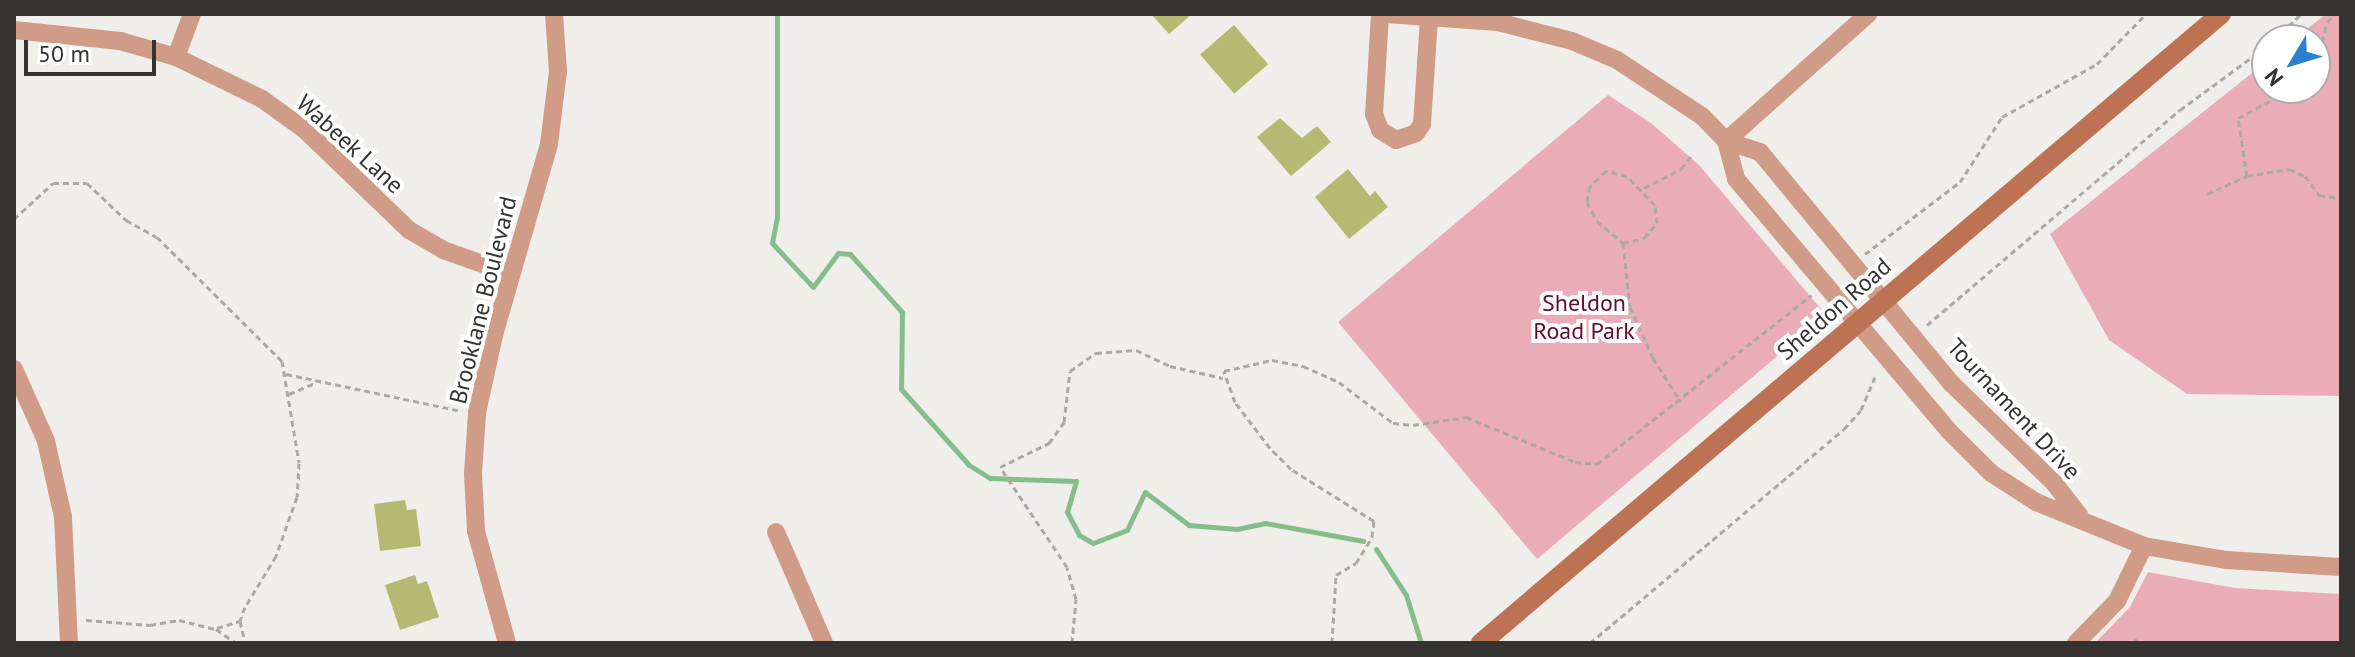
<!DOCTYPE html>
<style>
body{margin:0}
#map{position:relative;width:2355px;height:657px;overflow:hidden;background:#f0eeea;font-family:"PT Sans",sans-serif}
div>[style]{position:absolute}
.green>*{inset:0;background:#eaadb8}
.stream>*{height:5px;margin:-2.5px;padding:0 2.5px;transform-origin:2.5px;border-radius:2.5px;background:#86be8b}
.building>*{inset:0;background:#b5ba73;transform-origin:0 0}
.path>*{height:3px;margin-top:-1.5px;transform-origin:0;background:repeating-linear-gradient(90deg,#aaa9a6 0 6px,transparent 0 10px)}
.minor>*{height:18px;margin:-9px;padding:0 9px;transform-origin:9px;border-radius:9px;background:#d09c88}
.secondary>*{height:20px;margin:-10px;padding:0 10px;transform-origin:10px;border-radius:10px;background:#bd7254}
span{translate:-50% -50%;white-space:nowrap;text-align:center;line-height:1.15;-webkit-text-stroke:8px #fff;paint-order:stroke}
.street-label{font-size:24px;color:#343332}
.park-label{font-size:24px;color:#660c2b}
.frame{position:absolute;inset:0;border:16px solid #343332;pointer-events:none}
.north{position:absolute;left:2251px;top:24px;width:80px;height:80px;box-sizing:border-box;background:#fff;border:2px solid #aeadad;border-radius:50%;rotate:232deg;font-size:22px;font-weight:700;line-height:32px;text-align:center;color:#343332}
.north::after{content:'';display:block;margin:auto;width:28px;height:36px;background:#2d80cf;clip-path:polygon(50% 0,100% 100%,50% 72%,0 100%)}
.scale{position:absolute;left:24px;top:40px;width:132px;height:36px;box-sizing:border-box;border:4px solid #343332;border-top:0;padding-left:10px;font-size:24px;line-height:28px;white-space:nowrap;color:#343332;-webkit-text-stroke:6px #fff;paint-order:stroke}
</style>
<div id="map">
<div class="green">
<i style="clip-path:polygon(2326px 14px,2341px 14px,2341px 396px,2187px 394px,2109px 340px,2050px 234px,2267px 61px,2267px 88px,2315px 88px,2315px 40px,2293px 40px)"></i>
<i style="clip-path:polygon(1608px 95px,1651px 123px,1699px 165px,1826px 315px,1537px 559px,1338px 322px)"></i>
<i style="clip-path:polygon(2148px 572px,2235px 588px,2341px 594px,2341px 643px,2095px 643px,2130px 607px)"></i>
</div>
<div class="stream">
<i style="left:777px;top:14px;width:203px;rotate:90deg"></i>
<i style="left:777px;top:217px;width:26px;rotate:101deg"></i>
<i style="left:772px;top:243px;width:60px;rotate:47deg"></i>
<i style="left:813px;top:287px;width:42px;rotate:-53.7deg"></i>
<i style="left:838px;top:253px;width:12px;rotate:5deg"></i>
<i style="left:850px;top:254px;width:78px;rotate:48.1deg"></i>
<i style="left:902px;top:312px;width:77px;rotate:90.7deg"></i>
<i style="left:901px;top:389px;width:102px;rotate:48.2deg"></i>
<i style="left:969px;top:465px;width:25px;rotate:32deg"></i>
<i style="left:990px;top:478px;width:86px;rotate:2deg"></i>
<i style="left:1076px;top:481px;width:32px;rotate:106deg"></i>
<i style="left:1067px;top:512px;width:26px;rotate:62deg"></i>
<i style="left:1079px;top:535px;width:16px;rotate:30deg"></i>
<i style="left:1093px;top:543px;width:36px;rotate:-21deg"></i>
<i style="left:1127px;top:530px;width:42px;rotate:-64.7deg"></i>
<i style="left:1145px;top:492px;width:55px;rotate:36.9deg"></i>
<i style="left:1189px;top:525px;width:48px;rotate:4.8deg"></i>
<i style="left:1237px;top:529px;width:29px;rotate:-12deg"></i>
<i style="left:1265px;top:523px;width:100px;rotate:10.4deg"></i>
<i style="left:1376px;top:549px;width:55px;rotate:56.9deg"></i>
<i style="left:1406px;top:595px;width:50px;rotate:72.6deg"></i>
</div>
<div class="building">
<i style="clip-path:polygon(1151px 14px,1192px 14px,1169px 34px)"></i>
<i style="left:1234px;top:25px;width:52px;height:45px;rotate:49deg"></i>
<i style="clip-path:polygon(1280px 118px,1302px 138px,1317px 126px,1331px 142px,1291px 176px,1257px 137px)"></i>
<i style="clip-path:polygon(1348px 169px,1370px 196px,1375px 191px,1388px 207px,1349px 239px,1315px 197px)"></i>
<i style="clip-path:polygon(405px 500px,407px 510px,416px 509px,421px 546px,380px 551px,374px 504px)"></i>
<i style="clip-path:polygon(415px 575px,418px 584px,427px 581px,439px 617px,400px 630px,385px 585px)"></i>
</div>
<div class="path">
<i style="left:2274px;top:40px;width:37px;rotate:-44deg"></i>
<i style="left:2315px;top:71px;width:50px;rotate:-76.2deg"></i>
<i style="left:2327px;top:22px;width:11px;rotate:-45deg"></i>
<i style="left:2247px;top:176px;width:43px;rotate:-9.5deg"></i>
<i style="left:2289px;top:169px;width:17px;rotate:24deg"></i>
<i style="left:2305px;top:176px;width:24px;rotate:54deg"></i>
<i style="left:2319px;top:195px;width:22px;rotate:8deg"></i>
<i style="left:1644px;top:188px;width:42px;rotate:-27.2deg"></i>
<i style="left:1681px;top:169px;width:16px;rotate:-52deg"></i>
<i style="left:2207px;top:194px;width:44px;rotate:-24.2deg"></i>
<i style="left:2247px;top:176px;width:59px;rotate:-98.8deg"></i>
<i style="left:2238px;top:118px;width:64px;rotate:-28.2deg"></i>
<i style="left:14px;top:219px;width:53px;rotate:-42.7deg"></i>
<i style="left:53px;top:183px;width:34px"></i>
<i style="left:87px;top:183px;width:54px;rotate:43.5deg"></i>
<i style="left:126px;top:220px;width:35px;rotate:29deg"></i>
<i style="left:157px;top:237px;width:176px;rotate:44.8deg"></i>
<i style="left:282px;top:361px;width:103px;rotate:80.5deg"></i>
<i style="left:299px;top:463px;width:34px;rotate:93deg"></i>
<i style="left:297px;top:497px;width:63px;rotate:109.6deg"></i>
<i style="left:276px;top:556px;width:60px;rotate:121.3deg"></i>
<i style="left:245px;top:607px;width:15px;rotate:110deg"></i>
<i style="left:240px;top:621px;width:23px;rotate:77deg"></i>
<i style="left:1623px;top:243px;width:22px;rotate:-13deg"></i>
<i style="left:1644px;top:238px;width:20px;rotate:-49deg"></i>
<i style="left:1657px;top:223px;width:18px;rotate:-96deg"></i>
<i style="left:1655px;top:205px;width:40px;rotate:-134deg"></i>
<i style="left:1627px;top:176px;width:22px;rotate:-167deg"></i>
<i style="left:1606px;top:171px;width:22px;rotate:137deg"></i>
<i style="left:1590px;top:186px;width:16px;rotate:101deg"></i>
<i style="left:1587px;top:202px;width:21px;rotate:62deg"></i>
<i style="left:1597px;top:221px;width:34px;rotate:40deg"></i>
<i style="left:1623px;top:243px;width:64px;rotate:83.8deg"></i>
<i style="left:1630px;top:307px;width:56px;rotate:65.7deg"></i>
<i style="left:1653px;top:358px;width:52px;rotate:57.5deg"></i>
<i style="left:1865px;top:254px;width:119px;rotate:-37.2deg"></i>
<i style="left:1960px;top:182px;width:77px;rotate:-57.1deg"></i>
<i style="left:2002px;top:117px;width:109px;rotate:-29.2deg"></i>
<i style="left:2097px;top:64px;width:70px;rotate:-45.6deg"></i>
<i style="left:1927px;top:325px;width:332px;rotate:-40.4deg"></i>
<i style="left:2180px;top:110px;width:108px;rotate:-36.3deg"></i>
<i style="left:286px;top:374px;width:180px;rotate:11.9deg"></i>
<i style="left:289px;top:394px;width:30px;rotate:-23deg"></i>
<i style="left:86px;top:620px;width:64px;rotate:4.5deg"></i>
<i style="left:150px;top:625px;width:29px;rotate:-10deg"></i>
<i style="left:179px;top:620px;width:38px;rotate:14deg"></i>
<i style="left:216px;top:629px;width:24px;rotate:35deg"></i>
<i style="left:217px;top:628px;width:24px;rotate:-17deg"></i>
<i style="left:2134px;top:638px;width:7px;rotate:45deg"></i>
<i style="left:1072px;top:643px;width:44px;rotate:-84.8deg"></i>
<i style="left:1076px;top:599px;width:33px;rotate:-106deg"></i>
<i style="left:1067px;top:567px;width:120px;rotate:-123.8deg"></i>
<i style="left:1000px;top:467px;width:55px;rotate:-26.1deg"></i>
<i style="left:1049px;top:443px;width:26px;rotate:-54deg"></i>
<i style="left:1064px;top:422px;width:51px;rotate:-83.3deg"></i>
<i style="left:1070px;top:371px;width:32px;rotate:-35deg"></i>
<i style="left:1096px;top:353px;width:40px;rotate:-4.3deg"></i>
<i style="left:1136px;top:350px;width:38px;rotate:25deg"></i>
<i style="left:1170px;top:366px;width:54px;rotate:12.8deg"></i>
<i style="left:1332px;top:643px;width:68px;rotate:-86.6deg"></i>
<i style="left:1336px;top:575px;width:23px;rotate:-31deg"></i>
<i style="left:1356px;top:563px;width:31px;rotate:-58deg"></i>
<i style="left:1372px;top:537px;width:16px;rotate:-83deg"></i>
<i style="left:1374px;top:521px;width:98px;rotate:-147.9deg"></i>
<i style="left:1291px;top:469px;width:30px;rotate:-135deg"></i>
<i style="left:1270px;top:448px;width:58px;rotate:-127.3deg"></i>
<i style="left:1235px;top:402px;width:33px;rotate:-110deg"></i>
<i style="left:1224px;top:371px;width:49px;rotate:-12.9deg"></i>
<i style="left:1272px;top:360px;width:32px;rotate:11deg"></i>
<i style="left:1303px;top:366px;width:39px;rotate:24deg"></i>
<i style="left:1339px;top:382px;width:68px;rotate:37.2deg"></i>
<i style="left:1393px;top:423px;width:20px;rotate:6deg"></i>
<i style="left:1413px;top:425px;width:54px;rotate:-8.6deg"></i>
<i style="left:1466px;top:417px;width:118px;rotate:22.4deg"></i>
<i style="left:1575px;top:462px;width:22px;rotate:5deg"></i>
<i style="left:1597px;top:464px;width:273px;rotate:-38.2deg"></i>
<i style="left:1590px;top:643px;width:332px;rotate:-40.1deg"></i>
<i style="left:1844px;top:429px;width:25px;rotate:-48deg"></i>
<i style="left:1861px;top:410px;width:38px;rotate:-67deg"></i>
</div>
<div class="minor">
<i style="left:1380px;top:14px;width:100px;rotate:93.4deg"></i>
<i style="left:1374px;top:114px;width:17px;rotate:69deg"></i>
<i style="left:1380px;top:130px;width:19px;rotate:32deg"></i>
<i style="left:1396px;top:140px;width:21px;rotate:-19deg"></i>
<i style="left:1416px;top:133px;width:11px;rotate:-56deg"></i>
<i style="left:1422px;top:124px;width:105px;rotate:-86.2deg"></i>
<i style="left:1386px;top:14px;width:112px;rotate:4.1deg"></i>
<i style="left:1498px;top:22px;width:76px;rotate:14.4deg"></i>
<i style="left:1572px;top:41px;width:49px;rotate:22.9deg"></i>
<i style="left:1617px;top:60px;width:102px;rotate:33.4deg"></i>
<i style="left:1702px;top:116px;width:35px;rotate:46deg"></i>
<i style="left:1726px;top:141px;width:39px;rotate:75deg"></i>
<i style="left:1736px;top:179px;width:330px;rotate:49.8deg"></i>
<i style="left:1949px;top:431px;width:59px;rotate:45deg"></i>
<i style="left:1991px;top:473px;width:54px;rotate:32.8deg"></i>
<i style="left:2036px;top:502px;width:117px;rotate:22.2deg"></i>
<i style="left:2144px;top:546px;width:84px;rotate:9.6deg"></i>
<i style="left:2227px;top:560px;width:114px;rotate:3.5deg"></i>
<i style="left:14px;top:30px;width:107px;rotate:5.9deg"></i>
<i style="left:120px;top:41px;width:58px;rotate:15.9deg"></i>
<i style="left:176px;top:57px;width:96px;rotate:26deg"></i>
<i style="left:262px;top:99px;width:53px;rotate:35.8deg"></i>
<i style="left:305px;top:130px;width:144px;rotate:43.9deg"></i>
<i style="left:409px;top:230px;width:39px;rotate:30deg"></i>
<i style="left:443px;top:250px;width:72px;rotate:19.4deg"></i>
<i style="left:176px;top:57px;width:46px;rotate:-69.6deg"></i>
<i style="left:1726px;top:141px;width:36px;rotate:18deg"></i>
<i style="left:1760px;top:152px;width:301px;rotate:50.4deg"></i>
<i style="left:1952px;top:384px;width:142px;rotate:44.1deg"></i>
<i style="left:2054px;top:483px;width:41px;rotate:52deg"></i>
<i style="left:1726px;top:141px;width:191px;rotate:-41.8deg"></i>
<i style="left:14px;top:369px;width:79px;rotate:66deg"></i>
<i style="left:46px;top:441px;width:78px;rotate:77.4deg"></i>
<i style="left:63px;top:517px;width:126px;rotate:87.3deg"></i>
<i style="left:776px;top:532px;width:121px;rotate:66.6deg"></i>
<i style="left:507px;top:643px;width:116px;rotate:-105.5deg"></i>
<i style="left:476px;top:531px;width:57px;rotate:-93deg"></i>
<i style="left:473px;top:474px;width:61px;rotate:-86.2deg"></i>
<i style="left:477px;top:413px;width:80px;rotate:-77.7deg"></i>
<i style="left:494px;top:335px;width:199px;rotate:-73.9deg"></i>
<i style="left:549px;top:144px;width:73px;rotate:-82.9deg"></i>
<i style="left:558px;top:72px;width:58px;rotate:-93.9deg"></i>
<i style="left:2076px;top:643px;width:59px;rotate:-45.7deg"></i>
<i style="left:2117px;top:601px;width:61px;rotate:-63.9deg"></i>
</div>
<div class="secondary">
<i style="left:1481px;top:643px;width:971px;rotate:-40.36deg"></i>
</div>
<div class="street-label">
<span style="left:350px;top:144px;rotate:42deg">Wabeek Lane</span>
<span style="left:483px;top:300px;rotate:-76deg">Brooklane Boulevard</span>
<span style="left:1834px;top:309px;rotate:-41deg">Sheldon Road</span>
<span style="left:2014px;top:409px;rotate:47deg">Tournament Drive</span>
</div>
<div class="park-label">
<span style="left:1584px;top:317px">Sheldon<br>Road Park</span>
</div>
<div class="frame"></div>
<div class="north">N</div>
<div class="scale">50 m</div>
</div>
